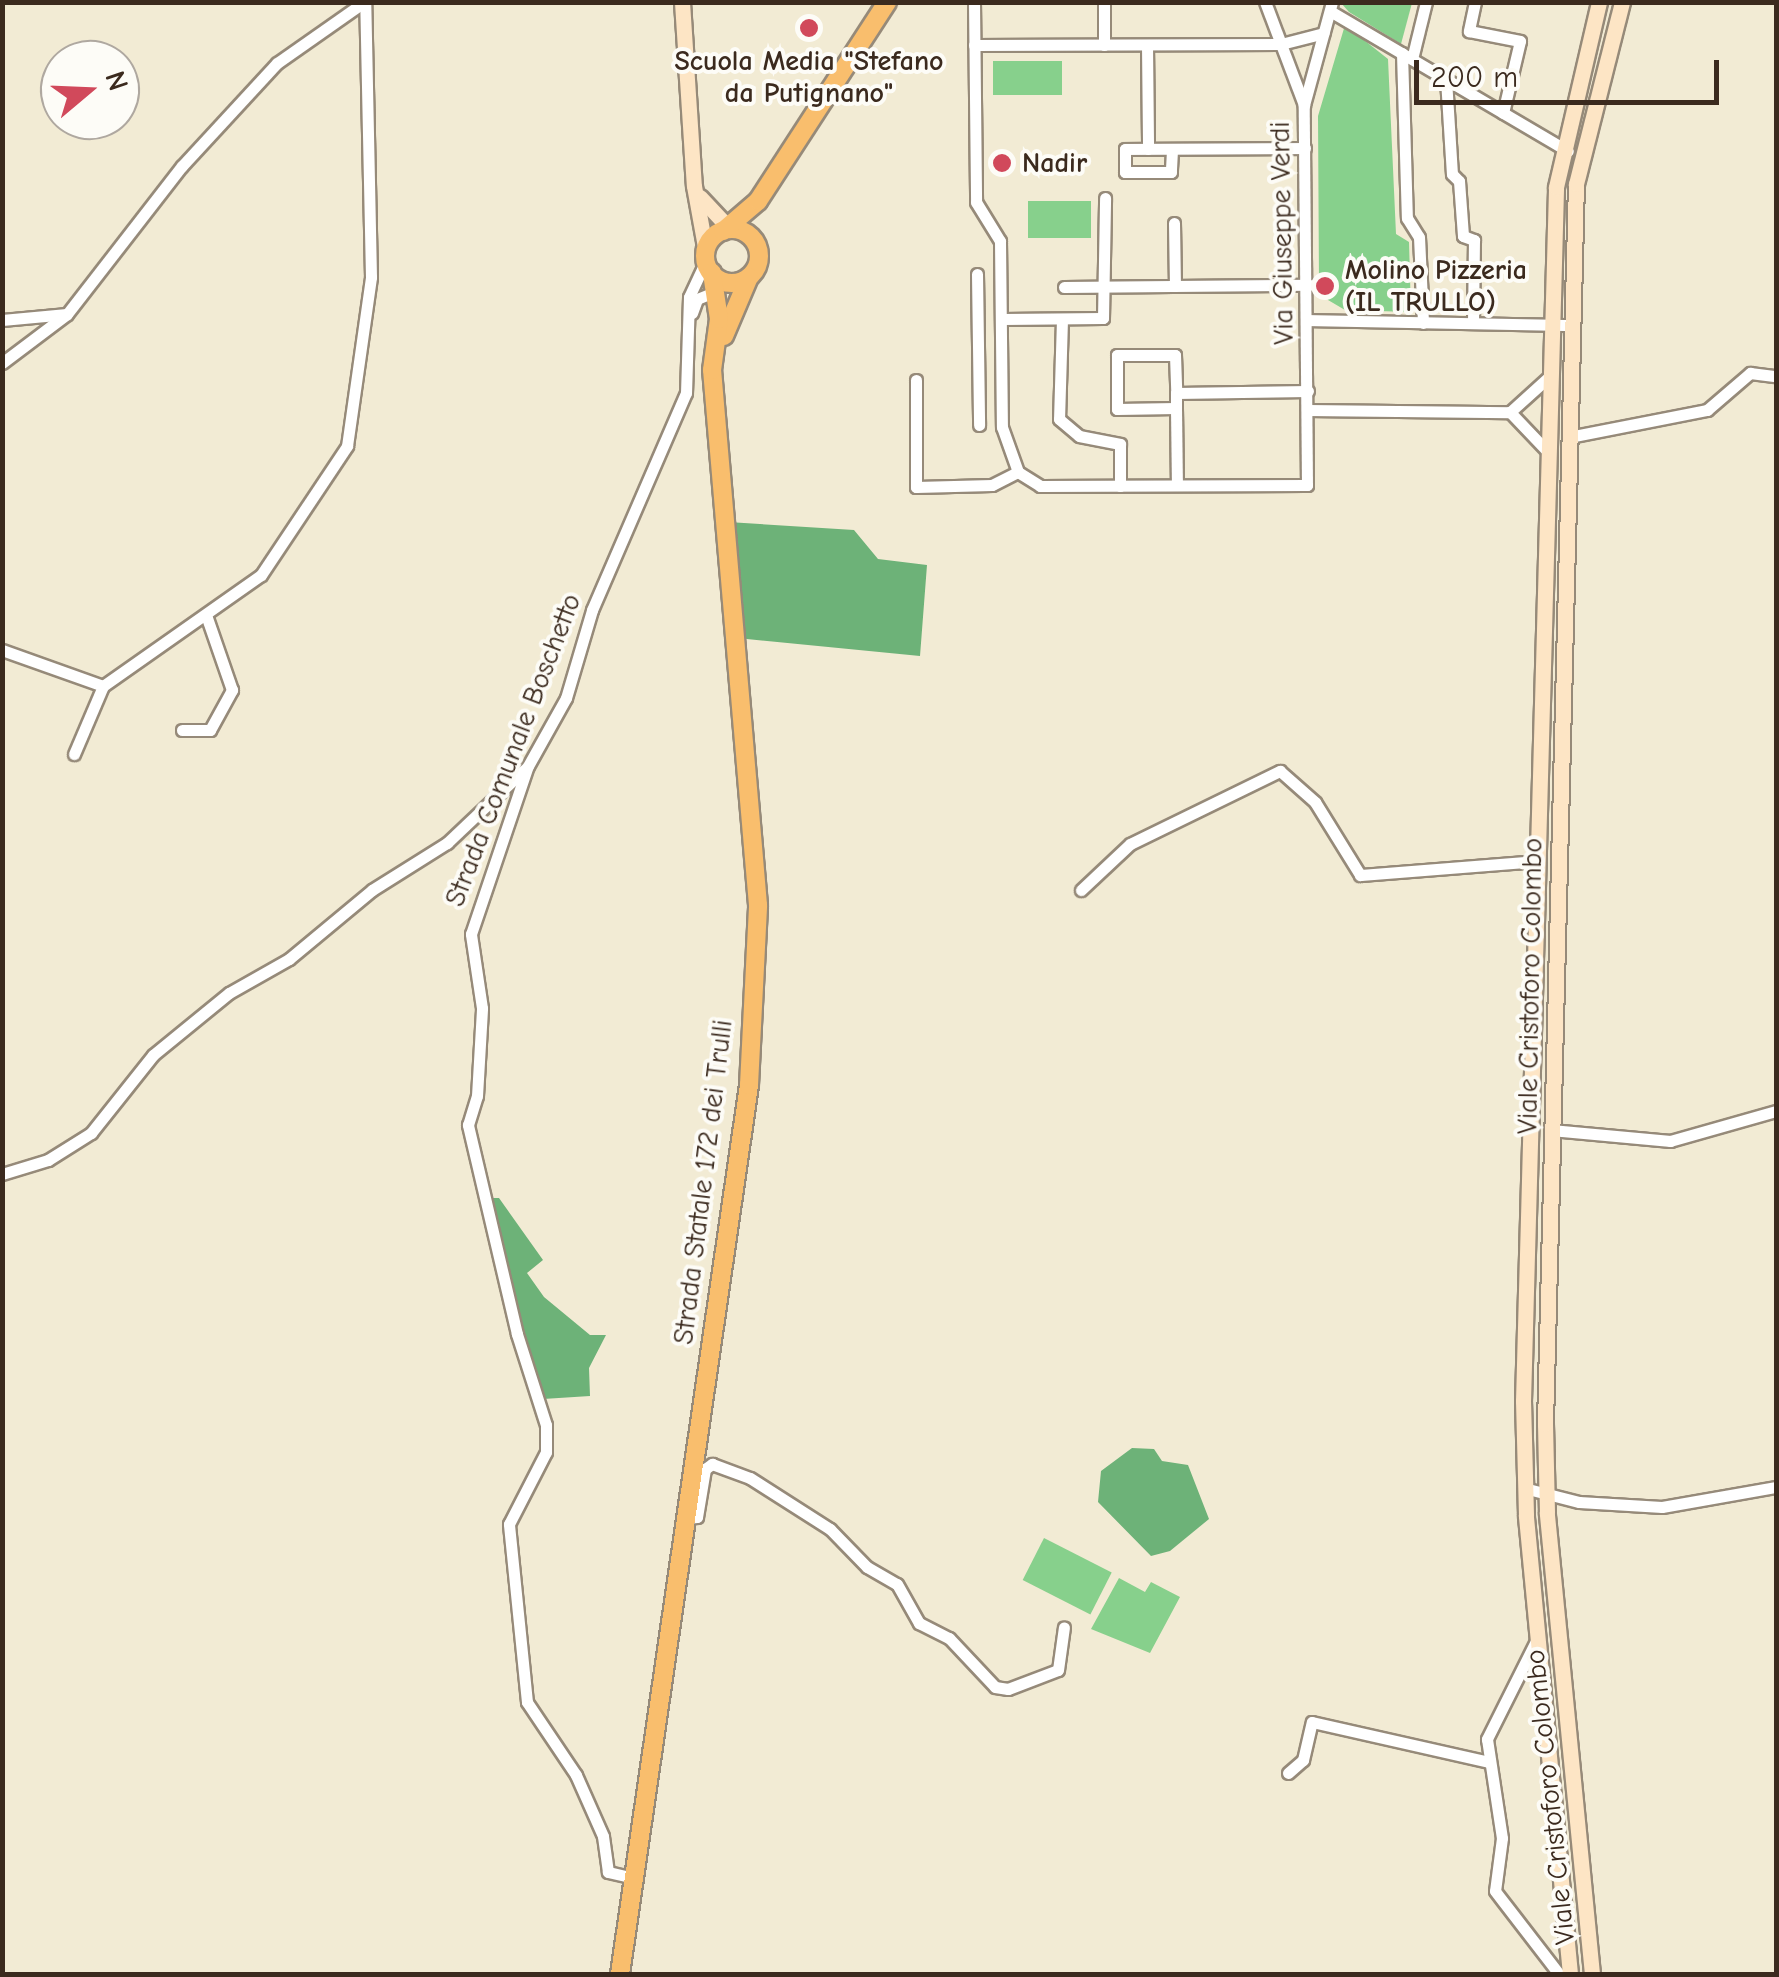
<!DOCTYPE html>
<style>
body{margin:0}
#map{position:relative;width:1779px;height:1977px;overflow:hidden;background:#f2ebd4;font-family:"Comic Neue",sans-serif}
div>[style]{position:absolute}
.green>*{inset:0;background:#87d08c;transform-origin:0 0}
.forest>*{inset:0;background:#6db278}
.roads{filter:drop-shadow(2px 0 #968a79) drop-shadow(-2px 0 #968a79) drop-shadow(0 2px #968a79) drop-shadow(0 -2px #968a79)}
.minor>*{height:11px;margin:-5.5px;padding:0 5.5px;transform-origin:5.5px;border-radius:5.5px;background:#fff}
.secondary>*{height:15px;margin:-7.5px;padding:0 7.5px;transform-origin:7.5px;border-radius:7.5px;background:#fde5c5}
.primary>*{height:18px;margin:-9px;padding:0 9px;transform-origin:9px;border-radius:9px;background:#f9be6d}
.primary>.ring{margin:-9px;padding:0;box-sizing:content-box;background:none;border:18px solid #f9be6d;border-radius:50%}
.dots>*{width:28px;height:28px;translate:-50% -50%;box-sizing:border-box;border:5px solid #fdfcf7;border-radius:50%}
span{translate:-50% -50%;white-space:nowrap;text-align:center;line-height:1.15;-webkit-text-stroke:8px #fdfcf7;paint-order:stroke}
.poi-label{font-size:28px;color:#3b2a1e;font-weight:700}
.left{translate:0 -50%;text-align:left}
.street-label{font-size:28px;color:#3b2a1e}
.frame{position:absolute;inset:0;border:5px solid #3b2a1e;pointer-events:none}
.north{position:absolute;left:40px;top:40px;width:100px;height:100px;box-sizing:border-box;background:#fdfcf7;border:2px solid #afa8a0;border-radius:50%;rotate:71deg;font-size:28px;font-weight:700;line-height:40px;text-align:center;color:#3b2a1e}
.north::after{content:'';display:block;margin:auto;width:35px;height:45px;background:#d1495b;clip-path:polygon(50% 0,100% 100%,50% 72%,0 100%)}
.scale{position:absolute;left:1414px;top:60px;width:305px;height:45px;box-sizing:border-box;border:5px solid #3b2a1e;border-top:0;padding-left:12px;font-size:30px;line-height:35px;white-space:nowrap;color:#3b2a1e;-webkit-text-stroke:8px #fdfcf7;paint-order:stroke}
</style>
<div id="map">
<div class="green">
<i style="clip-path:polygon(1341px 3px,1412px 3px,1401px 44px,1349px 12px)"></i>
<i style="clip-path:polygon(1345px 25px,1388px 59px,1396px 234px,1409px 242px,1411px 312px,1345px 310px,1328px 300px,1319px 284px,1318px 116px)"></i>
<i style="left:993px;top:61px;width:69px;height:34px"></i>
<i style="left:1091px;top:201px;width:37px;height:63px;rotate:90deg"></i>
<i style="left:1044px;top:1538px;width:76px;height:47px;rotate:27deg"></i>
<i style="clip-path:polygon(1119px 1578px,1145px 1592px,1151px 1582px,1180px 1597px,1150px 1653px,1091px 1629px)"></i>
</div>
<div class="forest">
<i style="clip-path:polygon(728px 522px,854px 530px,878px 559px,927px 565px,920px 656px,737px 638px)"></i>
<i style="clip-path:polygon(486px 1198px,499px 1198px,543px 1260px,527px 1273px,544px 1297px,590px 1335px,606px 1335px,589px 1368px,590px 1396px,543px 1399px)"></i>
<i style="clip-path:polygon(1132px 1448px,1154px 1449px,1162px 1461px,1188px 1465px,1209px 1519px,1170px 1551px,1151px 1556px,1098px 1502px,1101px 1471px)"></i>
</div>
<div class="roads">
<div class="minor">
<i style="left:974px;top:2px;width:200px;rotate:89.4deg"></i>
<i style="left:976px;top:202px;width:46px;rotate:58.4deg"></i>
<i style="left:1000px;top:241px;width:186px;rotate:89.4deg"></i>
<i style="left:1002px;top:427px;width:48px;rotate:70.4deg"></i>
<i style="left:1018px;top:472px;width:26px;rotate:32deg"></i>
<i style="left:1040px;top:486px;width:267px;rotate:-0.2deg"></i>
<i style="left:1307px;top:485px;width:380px;rotate:-90.5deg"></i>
<i style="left:1304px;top:105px;width:110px;rotate:-110.7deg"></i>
<i style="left:1475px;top:2px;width:30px;rotate:102deg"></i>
<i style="left:1469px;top:31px;width:52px;rotate:11.1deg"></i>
<i style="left:1520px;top:41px;width:74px;rotate:103.3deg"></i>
<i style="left:1330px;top:11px;width:276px;rotate:30.5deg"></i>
<i style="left:974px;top:45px;width:307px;rotate:-0.2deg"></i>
<i style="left:1281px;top:44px;width:44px;rotate:-14.3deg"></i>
<i style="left:1104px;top:45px;width:43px;rotate:-90deg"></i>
<i style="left:1147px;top:45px;width:104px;rotate:89.4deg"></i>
<i style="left:1402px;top:53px;width:165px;rotate:88.3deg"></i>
<i style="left:1407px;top:218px;width:22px;rotate:58deg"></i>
<i style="left:1419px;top:237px;width:86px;rotate:87.3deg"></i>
<i style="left:1412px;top:59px;width:59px;rotate:-76.2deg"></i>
<i style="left:1446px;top:79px;width:95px;rotate:86.4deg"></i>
<i style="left:1452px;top:174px;width:10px;rotate:45deg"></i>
<i style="left:1459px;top:181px;width:55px;rotate:85.8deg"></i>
<i style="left:1463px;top:236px;width:12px;rotate:20deg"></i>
<i style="left:1474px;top:240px;width:83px;rotate:90.7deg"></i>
<i style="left:1304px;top:105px;width:107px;rotate:-74.8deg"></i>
<i style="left:1172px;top:150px;width:22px;rotate:93deg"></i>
<i style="left:1171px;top:172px;width:46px;rotate:180deg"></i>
<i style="left:1125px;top:172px;width:23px;rotate:-90deg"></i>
<i style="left:1125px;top:149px;width:180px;rotate:-0.3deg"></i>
<i style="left:1174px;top:223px;width:63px;rotate:89.1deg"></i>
<i style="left:977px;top:274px;width:151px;rotate:89.2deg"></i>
<i style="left:1064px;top:287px;width:245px;rotate:-0.5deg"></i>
<i style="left:692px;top:313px;width:15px;rotate:-70deg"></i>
<i style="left:697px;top:299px;width:18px;rotate:-22deg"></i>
<i style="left:1003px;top:319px;width:100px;rotate:-0.6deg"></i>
<i style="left:1103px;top:318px;width:120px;rotate:-89deg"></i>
<i style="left:1062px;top:319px;width:100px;rotate:91.7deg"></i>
<i style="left:1059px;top:419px;width:26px;rotate:40deg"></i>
<i style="left:1079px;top:436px;width:42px;rotate:11deg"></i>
<i style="left:1120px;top:444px;width:42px;rotate:90deg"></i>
<i style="left:2px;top:320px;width:65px;rotate:-5.3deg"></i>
<i style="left:1310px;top:320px;width:262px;rotate:1.1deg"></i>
<i style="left:2px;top:363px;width:81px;rotate:-37deg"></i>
<i style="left:67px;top:314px;width:187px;rotate:-52.2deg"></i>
<i style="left:182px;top:166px;width:140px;rotate:-47.3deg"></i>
<i style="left:277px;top:63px;width:106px;rotate:-35deg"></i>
<i style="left:916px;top:380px;width:107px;rotate:90deg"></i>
<i style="left:916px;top:487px;width:76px;rotate:-1.5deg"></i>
<i style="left:992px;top:485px;width:29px;rotate:-27deg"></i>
<i style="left:1176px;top:393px;width:132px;rotate:-0.9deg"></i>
<i style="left:1176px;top:408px;width:59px;rotate:179deg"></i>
<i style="left:1117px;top:409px;width:54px;rotate:-90deg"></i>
<i style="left:1117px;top:355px;width:58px"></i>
<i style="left:1175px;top:355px;width:38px;rotate:88deg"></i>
<i style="left:1176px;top:393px;width:15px;rotate:90deg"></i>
<i style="left:1176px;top:408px;width:77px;rotate:89.3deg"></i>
<i style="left:1307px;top:410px;width:203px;rotate:0.6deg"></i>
<i style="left:1569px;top:437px;width:141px;rotate:-11.1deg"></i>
<i style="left:1707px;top:410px;width:57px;rotate:-40.7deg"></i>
<i style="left:1750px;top:373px;width:26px;rotate:7deg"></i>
<i style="left:1549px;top:453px;width:57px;rotate:-133.6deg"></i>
<i style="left:1510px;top:412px;width:55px;rotate:-42.1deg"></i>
<i style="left:2px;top:650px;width:107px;rotate:19.6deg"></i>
<i style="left:103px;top:686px;width:193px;rotate:-35.1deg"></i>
<i style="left:261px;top:575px;width:155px;rotate:-56.3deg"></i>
<i style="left:347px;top:446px;width:171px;rotate:-81.9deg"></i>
<i style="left:371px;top:277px;width:275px;rotate:-91.2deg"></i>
<i style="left:182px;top:730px;width:28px"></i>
<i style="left:210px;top:730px;width:46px;rotate:-61.2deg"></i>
<i style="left:232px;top:690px;width:79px;rotate:-109.1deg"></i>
<i style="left:74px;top:754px;width:74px;rotate:-66.9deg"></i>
<i style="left:1081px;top:890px;width:67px;rotate:-43.2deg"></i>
<i style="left:1130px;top:844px;width:167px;rotate:-26deg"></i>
<i style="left:1280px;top:771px;width:47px;rotate:41.5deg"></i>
<i style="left:1315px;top:802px;width:86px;rotate:58.3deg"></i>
<i style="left:1360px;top:875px;width:179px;rotate:-4.5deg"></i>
<i style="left:1551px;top:1130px;width:120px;rotate:5.3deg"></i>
<i style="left:1670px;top:1141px;width:110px;rotate:-15.8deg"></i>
<i style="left:2px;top:1174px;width:48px;rotate:-16.9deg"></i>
<i style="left:48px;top:1160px;width:51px;rotate:-32.1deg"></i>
<i style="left:91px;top:1133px;width:100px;rotate:-51.5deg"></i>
<i style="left:153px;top:1055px;width:98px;rotate:-39.2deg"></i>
<i style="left:229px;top:993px;width:69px;rotate:-29.5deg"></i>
<i style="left:289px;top:959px;width:108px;rotate:-39.7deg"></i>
<i style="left:372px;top:890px;width:89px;rotate:-32.1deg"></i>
<i style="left:447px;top:843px;width:108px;rotate:-43.5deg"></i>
<i style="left:1524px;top:1488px;width:57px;rotate:14.3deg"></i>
<i style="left:1579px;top:1502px;width:83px;rotate:3.4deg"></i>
<i style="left:1662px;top:1507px;width:116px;rotate:-10deg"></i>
<i style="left:686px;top:1518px;width:11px;rotate:-5deg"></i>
<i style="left:697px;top:1517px;width:49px;rotate:-80.5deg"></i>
<i style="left:705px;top:1469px;width:9px;rotate:-36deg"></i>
<i style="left:712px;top:1464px;width:40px;rotate:20.2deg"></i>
<i style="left:750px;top:1478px;width:95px;rotate:32.5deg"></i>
<i style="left:830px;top:1529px;width:53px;rotate:45.8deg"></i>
<i style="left:867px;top:1567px;width:34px;rotate:30deg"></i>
<i style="left:897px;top:1584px;width:45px;rotate:60.6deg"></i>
<i style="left:919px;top:1623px;width:34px;rotate:27deg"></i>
<i style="left:949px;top:1638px;width:67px;rotate:46.8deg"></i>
<i style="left:995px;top:1687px;width:13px;rotate:9deg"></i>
<i style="left:1008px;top:1689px;width:53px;rotate:-20.8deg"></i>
<i style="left:1058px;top:1670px;width:43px;rotate:-82.1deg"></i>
<i style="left:1537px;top:1639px;width:112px;rotate:116.6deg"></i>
<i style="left:1487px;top:1739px;width:100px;rotate:81.4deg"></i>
<i style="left:1502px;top:1838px;width:53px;rotate:97.5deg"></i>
<i style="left:1495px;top:1891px;width:105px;rotate:52.4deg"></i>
<i style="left:1288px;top:1773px;width:20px;rotate:-41deg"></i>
<i style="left:1303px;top:1760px;width:39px;rotate:-77deg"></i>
<i style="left:1312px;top:1722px;width:181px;rotate:12.7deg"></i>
<i style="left:634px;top:1878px;width:27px;rotate:-167deg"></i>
<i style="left:608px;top:1872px;width:36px;rotate:-98deg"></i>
<i style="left:603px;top:1836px;width:67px;rotate:-113.9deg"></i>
<i style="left:576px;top:1775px;width:88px;rotate:-123.9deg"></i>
<i style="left:527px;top:1702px;width:179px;rotate:-95.8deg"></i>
<i style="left:509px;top:1524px;width:81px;rotate:-62.8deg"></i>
<i style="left:546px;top:1452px;width:27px;rotate:-90deg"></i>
<i style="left:546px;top:1425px;width:96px;rotate:-107.7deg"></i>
<i style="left:517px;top:1334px;width:215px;rotate:-103.2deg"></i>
<i style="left:468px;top:1125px;width:30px;rotate:-73deg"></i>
<i style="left:477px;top:1096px;width:88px;rotate:-86.7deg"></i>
<i style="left:482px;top:1008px;width:75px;rotate:-98.5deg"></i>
<i style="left:471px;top:934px;width:177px;rotate:-71.3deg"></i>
<i style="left:528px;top:766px;width:78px;rotate:-60.8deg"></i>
<i style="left:566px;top:698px;width:92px;rotate:-73.5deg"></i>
<i style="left:592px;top:610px;width:236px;rotate:-66.6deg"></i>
<i style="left:686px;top:393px;width:96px;rotate:-88.2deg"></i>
<i style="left:689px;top:297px;width:40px;rotate:-65deg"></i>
</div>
<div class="secondary">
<i style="left:682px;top:2px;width:184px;rotate:86.3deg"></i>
<i style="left:694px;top:186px;width:67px;rotate:79.7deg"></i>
<i style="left:700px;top:197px;width:33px;rotate:47deg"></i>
<i style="left:1570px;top:1974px;width:461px;rotate:-95.5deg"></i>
<i style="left:1526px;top:1515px;width:114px;rotate:-91.5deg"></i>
<i style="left:1523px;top:1401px;width:1214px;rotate:-88.44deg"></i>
<i style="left:1556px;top:187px;width:190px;rotate:-76.9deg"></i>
<i style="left:1592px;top:1974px;width:464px;rotate:-95.6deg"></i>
<i style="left:1547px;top:1512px;width:88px;rotate:-91.3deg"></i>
<i style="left:1545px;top:1424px;width:1240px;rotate:-88.57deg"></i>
<i style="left:1576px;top:184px;width:188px;rotate:-75.8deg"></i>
</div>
<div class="primary">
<i class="ring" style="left:705px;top:229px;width:36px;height:36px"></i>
<i style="left:723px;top:231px;width:46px;rotate:-40.6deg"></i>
<i style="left:758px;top:201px;width:237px;rotate:-57deg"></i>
<i style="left:724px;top:336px;width:64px;rotate:-67deg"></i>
<i style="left:620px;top:1974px;width:898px;rotate:-81.74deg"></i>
<i style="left:749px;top:1085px;width:180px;rotate:-87.1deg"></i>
<i style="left:758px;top:905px;width:537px;rotate:-94.91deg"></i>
<i style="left:712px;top:370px;width:51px;rotate:-82.2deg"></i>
<i style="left:719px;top:319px;width:47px;rotate:-98.7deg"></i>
</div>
</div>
<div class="dots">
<i style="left:809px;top:28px;background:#d1495b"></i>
<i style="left:1002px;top:163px;background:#d1495b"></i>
<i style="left:1325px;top:286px;background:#d1495b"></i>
</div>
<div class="poi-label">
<span style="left:809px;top:77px">Scuola Media "Stefano<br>da Putignano"</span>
<span class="left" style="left:1022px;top:163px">Nadir</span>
<span class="left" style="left:1345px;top:286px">Molino Pizzeria<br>(IL TRULLO)</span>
</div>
<div class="street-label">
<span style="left:1282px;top:233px;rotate:-91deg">Via Giuseppe Verdi</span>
<span style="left:513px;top:750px;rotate:-69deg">Strada Comunale Boschetto</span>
<span style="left:1530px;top:986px;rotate:-89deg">Viale Cristoforo Colombo</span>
<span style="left:703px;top:1182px;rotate:-83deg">Strada Statale 172 dei Trulli</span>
<span style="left:1550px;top:1797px;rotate:-96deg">Viale Cristoforo Colombo</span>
</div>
<div class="frame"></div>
<div class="north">N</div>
<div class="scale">200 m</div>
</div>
